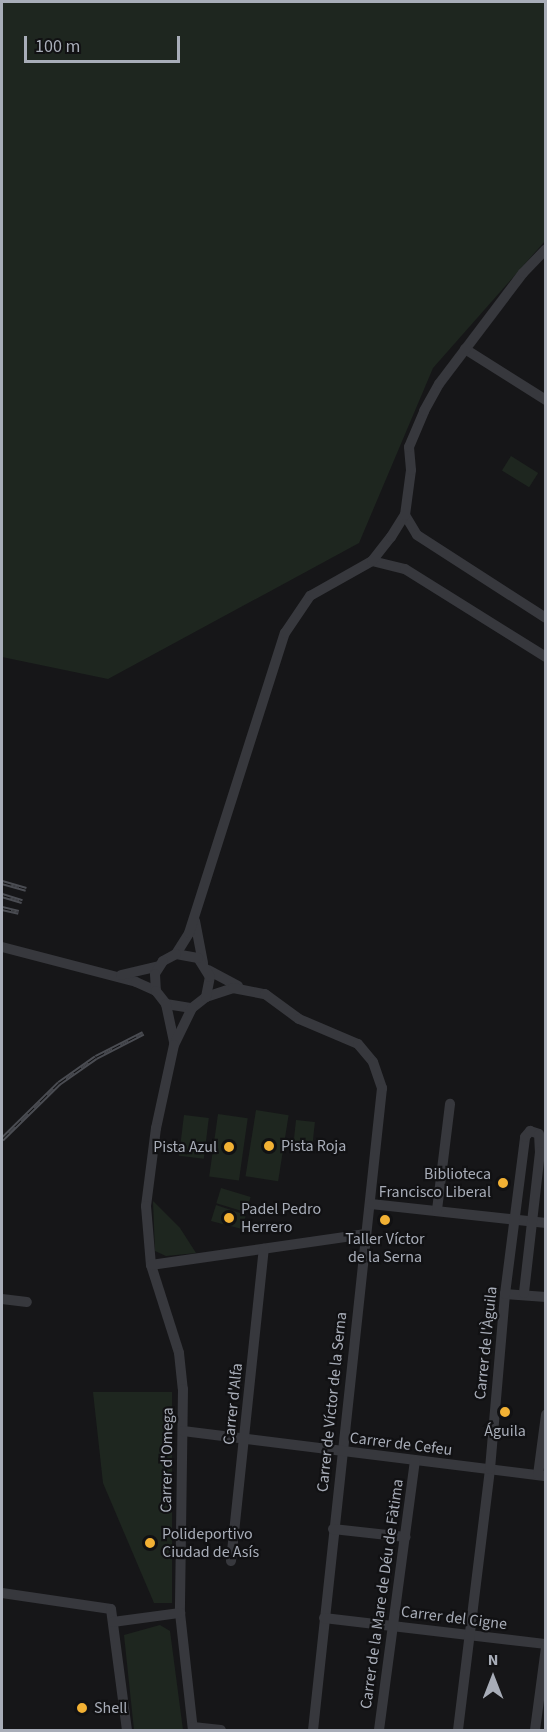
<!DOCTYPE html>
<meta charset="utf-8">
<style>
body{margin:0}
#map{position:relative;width:547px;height:1732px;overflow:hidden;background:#161618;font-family:"Source Sans 3",sans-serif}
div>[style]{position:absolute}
.green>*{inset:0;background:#1e261f;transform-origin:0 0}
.minor>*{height:10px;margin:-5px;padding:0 5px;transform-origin:5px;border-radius:5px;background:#37383d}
.rail>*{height:5px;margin-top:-2.5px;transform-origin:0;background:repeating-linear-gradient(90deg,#111113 0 9px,#4a4c52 0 18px);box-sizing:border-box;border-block:2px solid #4a4c52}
.dots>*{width:16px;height:16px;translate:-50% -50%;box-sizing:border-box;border:3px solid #111113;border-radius:50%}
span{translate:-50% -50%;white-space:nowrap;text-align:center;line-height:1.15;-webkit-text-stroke:4.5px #111113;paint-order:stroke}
.poi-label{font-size:16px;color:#a8adb8}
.left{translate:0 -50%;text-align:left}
.right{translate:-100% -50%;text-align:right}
.street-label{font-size:16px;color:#a8adb8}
.frame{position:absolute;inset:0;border:3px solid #a8adb8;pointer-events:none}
.north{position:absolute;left:463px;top:1648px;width:60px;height:60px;-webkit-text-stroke:4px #111113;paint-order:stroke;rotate:0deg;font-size:16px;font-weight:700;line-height:24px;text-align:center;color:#a8adb8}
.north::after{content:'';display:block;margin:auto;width:21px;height:27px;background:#a8adb8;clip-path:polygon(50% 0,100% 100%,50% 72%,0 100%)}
.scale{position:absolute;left:24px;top:36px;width:156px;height:27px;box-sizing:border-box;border:3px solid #a8adb8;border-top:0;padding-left:8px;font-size:18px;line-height:21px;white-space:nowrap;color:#a8adb8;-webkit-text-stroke:4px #111113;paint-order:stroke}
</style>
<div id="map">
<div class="green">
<i style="clip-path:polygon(2px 2px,545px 2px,545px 241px,433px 368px,359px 543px,108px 679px,2px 657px)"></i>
<i style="left:511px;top:456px;width:32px;height:17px;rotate:32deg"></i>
<i style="left:256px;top:1110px;width:33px;height:67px;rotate:9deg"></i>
<i style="left:218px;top:1114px;width:30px;height:63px;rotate:8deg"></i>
<i style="left:184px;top:1115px;width:25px;height:41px;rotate:7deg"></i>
<i style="left:296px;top:1120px;width:19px;height:31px;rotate:6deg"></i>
<i style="left:221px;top:1188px;width:31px;height:16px;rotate:17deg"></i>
<i style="clip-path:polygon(153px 1201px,180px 1228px,196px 1253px,166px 1256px,155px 1251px)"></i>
<i style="clip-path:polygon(216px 1205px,246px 1215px,242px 1229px,211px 1221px)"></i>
<i style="clip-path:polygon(93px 1392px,172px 1392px,172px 1603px,154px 1603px,103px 1483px)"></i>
<i style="clip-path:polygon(160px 1625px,170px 1631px,183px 1730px,134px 1730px,124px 1635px)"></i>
</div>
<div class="minor">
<i style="left:465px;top:349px;width:96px;rotate:32.2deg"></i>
<i style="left:405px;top:515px;width:23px;rotate:59deg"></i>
<i style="left:417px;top:535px;width:153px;rotate:32.8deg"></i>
<i style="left:372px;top:561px;width:34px;rotate:14deg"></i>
<i style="left:405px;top:569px;width:166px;rotate:32deg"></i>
<i style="left:195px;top:921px;width:43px;rotate:79.2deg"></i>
<i style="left:2px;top:947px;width:138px;rotate:14.6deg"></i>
<i style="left:136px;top:982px;width:22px;rotate:24deg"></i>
<i style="left:176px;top:954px;width:25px;rotate:-58deg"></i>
<i style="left:189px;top:933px;width:315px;rotate:-72.3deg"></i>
<i style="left:285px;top:633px;width:45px;rotate:-56deg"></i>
<i style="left:310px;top:596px;width:71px;rotate:-29.4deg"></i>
<i style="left:372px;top:561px;width:31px;rotate:-52deg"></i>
<i style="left:391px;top:537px;width:26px;rotate:-58deg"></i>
<i style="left:405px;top:515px;width:45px;rotate:-82.4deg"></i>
<i style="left:411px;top:470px;width:23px;rotate:-95deg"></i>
<i style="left:409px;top:447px;width:39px;rotate:-67deg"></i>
<i style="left:424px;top:411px;width:31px;rotate:-61deg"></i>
<i style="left:439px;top:384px;width:139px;rotate:-52.9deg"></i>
<i style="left:523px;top:273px;width:33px;rotate:-46deg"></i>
<i style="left:208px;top:970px;width:34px;rotate:28deg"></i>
<i style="left:121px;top:975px;width:39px;rotate:-13deg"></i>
<i style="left:206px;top:997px;width:28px;rotate:-18deg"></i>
<i style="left:233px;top:988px;width:33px;rotate:11deg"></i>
<i style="left:265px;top:994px;width:42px;rotate:36.3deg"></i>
<i style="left:299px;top:1019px;width:64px;rotate:23deg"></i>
<i style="left:358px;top:1044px;width:23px;rotate:50deg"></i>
<i style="left:373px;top:1062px;width:28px;rotate:71deg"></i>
<i style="left:382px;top:1088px;width:646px;rotate:96.13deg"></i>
<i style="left:166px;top:1004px;width:26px;rotate:9deg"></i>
<i style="left:192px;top:1008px;width:18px;rotate:-38deg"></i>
<i style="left:206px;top:997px;width:20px;rotate:-79deg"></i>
<i style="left:210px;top:977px;width:22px;rotate:-122deg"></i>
<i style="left:198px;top:958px;width:22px;rotate:-170deg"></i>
<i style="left:176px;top:954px;width:15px;rotate:152deg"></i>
<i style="left:163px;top:961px;width:15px;rotate:122deg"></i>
<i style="left:155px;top:974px;width:17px;rotate:87deg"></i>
<i style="left:156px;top:991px;width:16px;rotate:52deg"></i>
<i style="left:166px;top:1004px;width:39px;rotate:78deg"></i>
<i style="left:192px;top:1008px;width:41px;rotate:115.9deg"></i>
<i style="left:174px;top:1045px;width:85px;rotate:102.2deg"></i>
<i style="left:156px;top:1128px;width:79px;rotate:97.3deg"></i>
<i style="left:146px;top:1206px;width:59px;rotate:85.2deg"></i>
<i style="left:151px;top:1265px;width:92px;rotate:72.3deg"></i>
<i style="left:179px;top:1353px;width:36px;rotate:84deg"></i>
<i style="left:183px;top:1389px;width:224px;rotate:90.8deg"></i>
<i style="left:180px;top:1613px;width:118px;rotate:83.7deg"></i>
<i style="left:371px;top:1204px;width:176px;rotate:6.2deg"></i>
<i style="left:437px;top:1210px;width:107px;rotate:-83deg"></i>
<i style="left:151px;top:1265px;width:217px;rotate:-8.2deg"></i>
<i style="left:505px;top:1294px;width:41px;rotate:4.2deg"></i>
<i style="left:2px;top:1299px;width:25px;rotate:7deg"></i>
<i style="left:183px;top:1431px;width:366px;rotate:7.1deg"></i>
<i style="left:538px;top:1475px;width:61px;rotate:-82.4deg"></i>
<i style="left:333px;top:1529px;width:73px;rotate:6.3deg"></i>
<i style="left:231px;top:1561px;width:314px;rotate:-84deg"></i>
<i style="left:2px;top:1593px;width:110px;rotate:8.4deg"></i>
<i style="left:111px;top:1609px;width:122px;rotate:82.5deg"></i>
<i style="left:324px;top:1618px;width:224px;rotate:6.7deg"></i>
<i style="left:113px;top:1622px;width:68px;rotate:-7.7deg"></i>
<i style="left:193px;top:1727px;width:28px;rotate:6deg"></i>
<i style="left:379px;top:1730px;width:272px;rotate:-82.4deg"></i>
<i style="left:458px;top:1730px;width:263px;rotate:-83deg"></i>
<i style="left:490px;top:1469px;width:176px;rotate:-85.1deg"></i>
<i style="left:505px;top:1294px;width:158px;rotate:-82.7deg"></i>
<i style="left:525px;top:1137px;width:8px;rotate:-50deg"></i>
<i style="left:530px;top:1131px;width:9px;rotate:18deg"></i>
<i style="left:539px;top:1134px;width:18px;rotate:87deg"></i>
<i style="left:540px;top:1152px;width:142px;rotate:96.5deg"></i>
<i style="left:535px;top:1730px;width:83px;rotate:-82.4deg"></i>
</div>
<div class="rail">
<i style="left:2px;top:882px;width:25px;rotate:16deg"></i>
<i style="left:2px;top:895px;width:21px;rotate:17deg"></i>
<i style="left:2px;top:908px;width:17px;rotate:13deg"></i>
<i style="left:2px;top:1139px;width:80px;rotate:-44.5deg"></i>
<i style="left:59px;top:1083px;width:45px;rotate:-35.1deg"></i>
<i style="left:96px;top:1057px;width:53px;rotate:-27.1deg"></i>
</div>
<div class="dots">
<i style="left:269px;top:1146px;background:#f2b134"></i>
<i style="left:229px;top:1147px;background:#f2b134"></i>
<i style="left:503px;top:1183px;background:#f2b134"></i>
<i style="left:229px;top:1218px;background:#f2b134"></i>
<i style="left:385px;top:1220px;background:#f2b134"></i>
<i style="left:505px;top:1412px;background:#f2b134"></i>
<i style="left:150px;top:1543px;background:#f2b134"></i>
<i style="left:82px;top:1708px;background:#f2b134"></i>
</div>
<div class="poi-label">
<span class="left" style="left:281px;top:1146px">Pista Roja</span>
<span class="right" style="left:217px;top:1147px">Pista Azul</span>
<span class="right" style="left:491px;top:1183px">Biblioteca<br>Francisco Liberal</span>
<span class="left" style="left:241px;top:1218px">Padel Pedro<br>Herrero</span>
<span style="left:385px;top:1248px">Taller Víctor<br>de la Serna</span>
<span style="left:505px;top:1431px">Águila</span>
<span class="left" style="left:162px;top:1543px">Polideportivo<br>Ciudad de Asís</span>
<span class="left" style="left:94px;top:1708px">Shell</span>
</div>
<div class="street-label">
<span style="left:486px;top:1343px;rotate:-84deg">Carrer de l'Àguila</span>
<span style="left:332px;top:1402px;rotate:-84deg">Carrer de Víctor de la Serna</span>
<span style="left:233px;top:1404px;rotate:-84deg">Carrer d'Alfa</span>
<span style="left:401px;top:1444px;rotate:7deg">Carrer de Cefeu</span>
<span style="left:167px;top:1460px;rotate:-89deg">Carrer d'Omega</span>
<span style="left:382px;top:1594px;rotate:-82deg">Carrer de la Mare de Déu de Fàtima</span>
<span style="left:454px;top:1618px;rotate:7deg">Carrer del Cigne</span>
</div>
<div class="frame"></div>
<div class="north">N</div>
<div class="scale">100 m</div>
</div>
